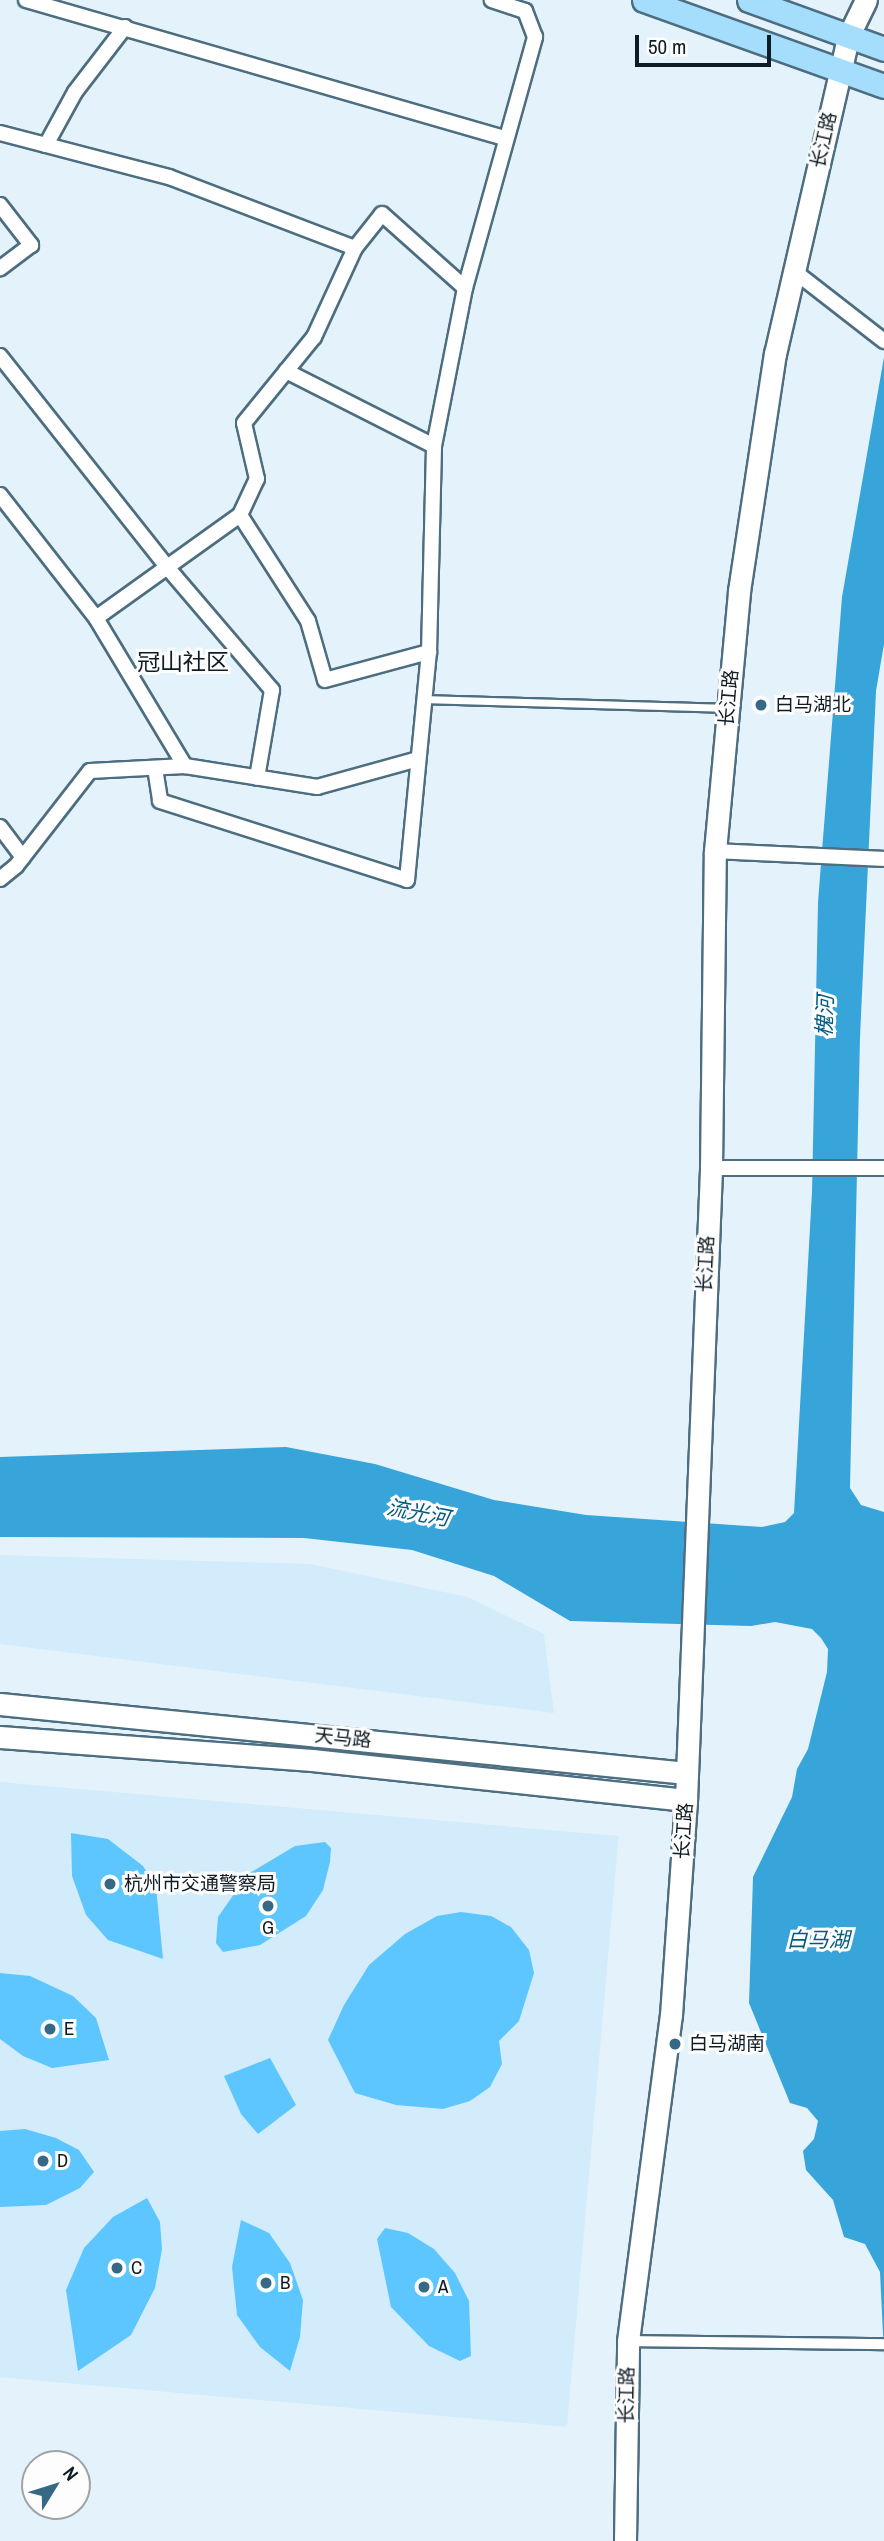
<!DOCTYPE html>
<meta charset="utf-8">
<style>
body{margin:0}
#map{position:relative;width:884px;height:2541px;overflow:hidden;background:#e4f3fb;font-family:"Archivo Narrow","Noto Sans SC",sans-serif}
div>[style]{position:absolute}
.built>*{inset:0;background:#d2ecfc;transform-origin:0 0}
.water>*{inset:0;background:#37a4da}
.building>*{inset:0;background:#5dc6fe}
.roads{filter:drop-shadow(2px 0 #4d6d80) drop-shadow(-2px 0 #4d6d80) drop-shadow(0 2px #4d6d80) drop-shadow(0 -2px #4d6d80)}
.service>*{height:7px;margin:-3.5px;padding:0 3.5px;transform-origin:3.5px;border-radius:3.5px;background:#fff}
.pedestrian>*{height:10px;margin:-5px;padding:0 5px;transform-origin:5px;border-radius:5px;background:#fff}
.minor>*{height:14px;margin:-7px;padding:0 7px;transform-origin:7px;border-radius:7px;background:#fff}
.secondary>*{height:21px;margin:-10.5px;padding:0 10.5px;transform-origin:10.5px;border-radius:10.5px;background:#fff}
.primary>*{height:23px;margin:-11.5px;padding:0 11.5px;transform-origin:11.5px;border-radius:11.5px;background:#a5ddfd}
.dots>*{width:19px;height:19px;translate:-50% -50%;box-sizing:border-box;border:4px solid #fdfdfd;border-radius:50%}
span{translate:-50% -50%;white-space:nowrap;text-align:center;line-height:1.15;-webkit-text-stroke:6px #fdfdfd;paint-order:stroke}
.street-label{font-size:19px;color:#0f1c24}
.poi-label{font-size:19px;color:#0f1c24}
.left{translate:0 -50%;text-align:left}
.water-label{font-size:21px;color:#045b80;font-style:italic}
.quarter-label{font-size:23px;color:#0f1c24}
.north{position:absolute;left:21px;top:2450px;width:70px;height:70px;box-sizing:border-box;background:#fdfdfd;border:2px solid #9ea3a6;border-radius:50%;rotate:52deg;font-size:19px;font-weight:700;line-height:28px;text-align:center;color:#0f1c24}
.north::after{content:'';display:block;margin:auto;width:24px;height:32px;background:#356986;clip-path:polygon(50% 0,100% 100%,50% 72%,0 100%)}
.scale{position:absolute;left:635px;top:35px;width:136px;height:32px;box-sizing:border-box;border:4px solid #0f1c24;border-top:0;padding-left:9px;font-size:21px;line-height:24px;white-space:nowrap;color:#0f1c24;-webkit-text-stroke:5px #fdfdfd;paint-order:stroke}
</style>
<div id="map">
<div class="built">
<i style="clip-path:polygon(0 1555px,310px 1564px,468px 1597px,544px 1634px,554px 1713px,0 1644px)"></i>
<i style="left:0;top:1782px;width:621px;height:593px;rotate:5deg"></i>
</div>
<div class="water">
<i style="clip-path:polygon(884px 357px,884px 644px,876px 691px,860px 1037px,850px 1488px,861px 1505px,884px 1512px,884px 2355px,880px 2272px,865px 2244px,844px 2237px,833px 2200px,806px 2170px,803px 2151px,814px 2139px,818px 2121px,807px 2108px,790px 2103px,749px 2003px,753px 1877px,792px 1797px,797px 1769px,808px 1749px,827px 1672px,828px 1649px,821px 1638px,812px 1629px,775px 1622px,751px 1626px,570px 1621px,494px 1576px,412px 1550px,304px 1538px,0 1537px,0 1457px,286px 1447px,375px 1464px,494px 1500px,586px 1515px,762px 1527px,785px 1522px,794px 1513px,812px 1192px,818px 902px,842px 597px)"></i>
</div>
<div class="building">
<i style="clip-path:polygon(71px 1833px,108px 1839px,143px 1866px,156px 1887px,163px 1959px,108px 1940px,86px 1915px,72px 1876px)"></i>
<i style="clip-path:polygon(325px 1842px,331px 1848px,330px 1862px,323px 1890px,306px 1916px,260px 1945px,223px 1952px,216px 1943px,218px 1917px,248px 1874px,295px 1846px)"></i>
<i style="clip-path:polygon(461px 1912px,491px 1916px,511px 1927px,529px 1950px,534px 1973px,519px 2021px,499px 2041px,502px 2064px,490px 2087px,470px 2101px,443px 2109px,396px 2105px,355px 2093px,328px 2040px,344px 2005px,369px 1965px,405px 1934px,437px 1916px)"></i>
<i style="clip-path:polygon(0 1973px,30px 1976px,73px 1996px,96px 2018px,109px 2060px,52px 2068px,23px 2056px,0 2039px)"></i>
<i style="clip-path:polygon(270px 2058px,296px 2105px,258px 2134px,241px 2114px,224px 2076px)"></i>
<i style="clip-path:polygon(25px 2129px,56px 2138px,79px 2150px,94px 2172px,80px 2188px,46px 2205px,0 2207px,0 2131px)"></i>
<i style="clip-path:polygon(147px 2198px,160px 2222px,162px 2249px,155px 2288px,131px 2335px,78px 2371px,66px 2290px,84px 2248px,113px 2217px)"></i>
<i style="clip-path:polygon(241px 2220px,269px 2233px,290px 2263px,303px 2300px,300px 2337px,290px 2371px,260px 2347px,237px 2315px,232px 2267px)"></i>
<i style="clip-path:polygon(385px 2228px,408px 2233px,434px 2249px,455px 2273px,469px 2301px,471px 2356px,460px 2361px,429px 2346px,391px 2307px,377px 2239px)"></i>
</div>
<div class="roads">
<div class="service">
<i style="left:425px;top:699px;width:302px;rotate:1.7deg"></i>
</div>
<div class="pedestrian">
<i style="left:628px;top:2341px;width:256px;rotate:0.7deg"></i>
</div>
<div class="minor">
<i style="left:26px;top:0;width:498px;rotate:16.1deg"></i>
<i style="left:0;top:133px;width:175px;rotate:14.6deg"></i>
<i style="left:169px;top:177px;width:199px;rotate:20.9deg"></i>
<i style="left:355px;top:248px;width:43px;rotate:-51.5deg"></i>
<i style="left:382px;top:214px;width:111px;rotate:41.7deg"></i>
<i style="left:46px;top:145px;width:60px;rotate:-61.3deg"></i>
<i style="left:75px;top:92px;width:82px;rotate:-52.4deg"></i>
<i style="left:0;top:205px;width:51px;rotate:52.2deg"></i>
<i style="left:31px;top:245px;width:39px;rotate:143deg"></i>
<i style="left:794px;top:271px;width:114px;rotate:37.9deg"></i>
<i style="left:0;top:356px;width:269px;rotate:51.6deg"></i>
<i style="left:167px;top:567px;width:162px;rotate:49.5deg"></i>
<i style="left:272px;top:690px;width:89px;rotate:99.7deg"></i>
<i style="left:286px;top:371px;width:166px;rotate:26.9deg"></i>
<i style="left:0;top:495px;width:156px;rotate:52deg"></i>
<i style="left:96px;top:618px;width:173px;rotate:59deg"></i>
<i style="left:240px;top:515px;width:126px;rotate:57.3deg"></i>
<i style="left:308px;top:621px;width:61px;rotate:73.9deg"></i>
<i style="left:325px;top:680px;width:108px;rotate:-15.1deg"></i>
<i style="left:96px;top:618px;width:177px;rotate:-35.6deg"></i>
<i style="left:240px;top:515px;width:40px;rotate:-65deg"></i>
<i style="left:257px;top:479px;width:57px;rotate:-103.1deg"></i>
<i style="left:244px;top:423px;width:111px;rotate:-50.9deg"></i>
<i style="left:314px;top:337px;width:98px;rotate:-65.3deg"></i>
<i style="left:155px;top:768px;width:33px;rotate:81deg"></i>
<i style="left:160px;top:801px;width:259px;rotate:17.7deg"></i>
<i style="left:407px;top:880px;width:229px;rotate:-84.5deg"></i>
<i style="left:429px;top:652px;width:206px;rotate:-88.6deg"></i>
<i style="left:434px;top:446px;width:161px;rotate:-78.9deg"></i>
<i style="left:465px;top:288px;width:261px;rotate:-74.4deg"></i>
<i style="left:535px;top:37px;width:28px;rotate:-111deg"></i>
<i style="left:525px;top:11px;width:35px;rotate:-162deg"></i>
<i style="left:0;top:827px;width:38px;rotate:53deg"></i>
<i style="left:715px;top:851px;width:169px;rotate:2.7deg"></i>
<i style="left:0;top:879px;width:21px;rotate:-39deg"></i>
<i style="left:16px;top:866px;width:120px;rotate:-52.1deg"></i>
<i style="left:90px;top:771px;width:95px;rotate:-3deg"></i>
<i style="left:185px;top:766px;width:134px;rotate:9deg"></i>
<i style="left:317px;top:787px;width:105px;rotate:-15.5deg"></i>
<i style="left:711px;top:1168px;width:173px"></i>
</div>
<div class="secondary">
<i style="left:0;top:1704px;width:690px;rotate:5.74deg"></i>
<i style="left:0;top:1737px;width:313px;rotate:4.2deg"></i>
<i style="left:312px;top:1760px;width:376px;rotate:6.1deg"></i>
<i style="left:625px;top:2541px;width:200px;rotate:-89.1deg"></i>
<i style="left:628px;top:2341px;width:329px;rotate:-82.5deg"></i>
<i style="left:671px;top:2015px;width:216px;rotate:-86deg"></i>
<i style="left:686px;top:1800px;width:632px;rotate:-87.73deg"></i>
<i style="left:711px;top:1168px;width:317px;rotate:-89.3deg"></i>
<i style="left:715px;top:851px;width:261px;rotate:-84.7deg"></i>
<i style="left:739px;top:591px;width:240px;rotate:-81.4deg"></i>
<i style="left:775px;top:354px;width:325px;rotate:-77deg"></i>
<i style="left:848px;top:37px;width:41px;rotate:-64.1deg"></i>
</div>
<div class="primary">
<i style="left:644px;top:0;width:255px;rotate:19.7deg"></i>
<i style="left:749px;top:0;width:144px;rotate:19.9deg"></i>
</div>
</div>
<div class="dots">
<i style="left:761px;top:705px;background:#356986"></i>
<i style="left:110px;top:1884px;background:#356986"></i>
<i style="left:268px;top:1906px;background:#356986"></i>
<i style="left:50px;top:2029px;background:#356986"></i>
<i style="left:675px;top:2044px;background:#356986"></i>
<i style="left:43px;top:2161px;background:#356986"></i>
<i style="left:117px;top:2268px;background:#356986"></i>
<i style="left:266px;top:2283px;background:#356986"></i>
<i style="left:424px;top:2287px;background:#356986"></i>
</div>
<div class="street-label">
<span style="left:824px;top:140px;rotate:-77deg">长江路</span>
<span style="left:729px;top:698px;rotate:-85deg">长江路</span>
<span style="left:706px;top:1264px;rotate:-87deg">长江路</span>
<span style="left:343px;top:1738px;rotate:6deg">天马路</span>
<span style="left:684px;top:1831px;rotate:-86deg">长江路</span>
<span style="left:627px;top:2395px;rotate:-89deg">长江路</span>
</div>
<div class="poi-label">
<span class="left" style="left:775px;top:705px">白马湖北</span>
<span class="left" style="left:124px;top:1884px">杭州市交通警察局</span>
<span style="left:268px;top:1928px">G</span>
<span class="left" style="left:64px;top:2029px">E</span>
<span class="left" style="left:689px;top:2044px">白马湖南</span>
<span class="left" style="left:57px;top:2161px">D</span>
<span class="left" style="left:131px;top:2268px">C</span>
<span class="left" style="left:280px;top:2283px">B</span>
<span class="left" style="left:438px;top:2287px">A</span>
</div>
<div class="water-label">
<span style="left:825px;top:1016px;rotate:-88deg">槐河</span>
<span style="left:418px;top:1513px;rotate:11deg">流光河</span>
<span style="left:818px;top:1940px">白马湖</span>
</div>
<div class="quarter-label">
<span style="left:183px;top:662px">冠山社区</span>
</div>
<div class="north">N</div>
<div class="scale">50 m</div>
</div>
